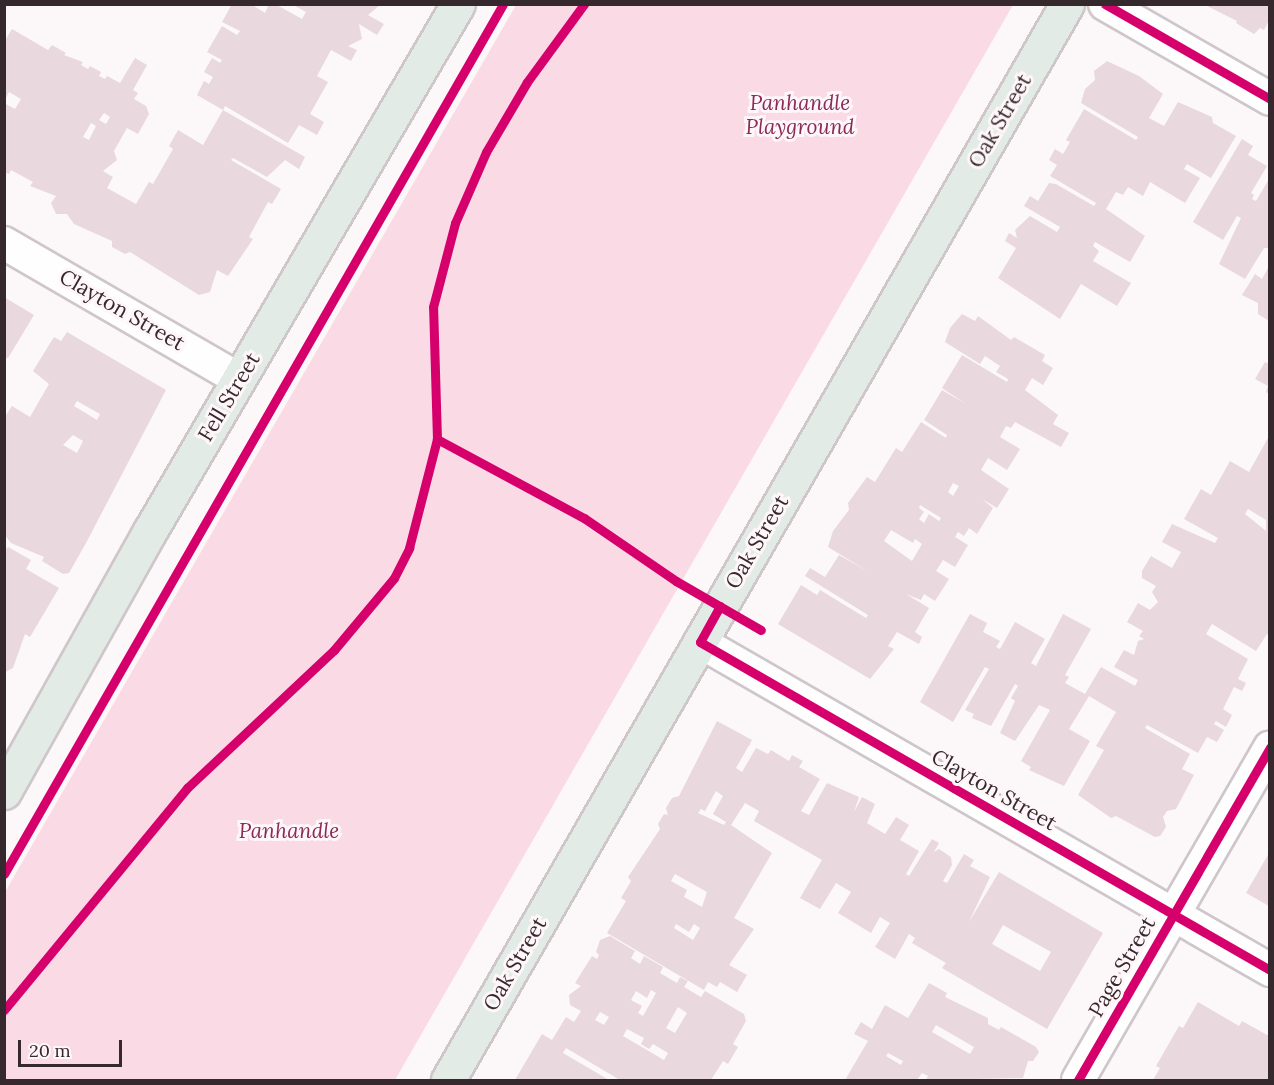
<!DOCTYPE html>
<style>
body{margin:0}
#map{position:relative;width:1274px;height:1085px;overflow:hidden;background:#fcf8fa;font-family:Lora,serif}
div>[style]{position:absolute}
.green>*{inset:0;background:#fadae5}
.building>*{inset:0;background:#e9d8de}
.roads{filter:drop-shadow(2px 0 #cfc6ca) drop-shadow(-2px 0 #cfc6ca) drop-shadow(0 2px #cfc6ca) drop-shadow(0 -2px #cfc6ca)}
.minor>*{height:32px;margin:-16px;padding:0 16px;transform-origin:16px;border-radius:16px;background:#fffefe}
.primary>*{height:33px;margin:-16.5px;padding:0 16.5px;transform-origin:16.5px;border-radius:16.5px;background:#e3ebe6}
.cycleway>*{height:9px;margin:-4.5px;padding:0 4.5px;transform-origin:4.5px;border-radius:4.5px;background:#d6006c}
span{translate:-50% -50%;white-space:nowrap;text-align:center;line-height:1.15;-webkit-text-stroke:6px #fef6f9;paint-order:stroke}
.park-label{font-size:21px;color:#892b56;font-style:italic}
.street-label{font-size:21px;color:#36292d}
.frame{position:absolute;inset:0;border:6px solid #36292d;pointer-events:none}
.scale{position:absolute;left:18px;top:1040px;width:104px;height:27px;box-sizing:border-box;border:3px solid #36292d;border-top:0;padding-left:8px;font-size:18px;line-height:21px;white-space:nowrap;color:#36292d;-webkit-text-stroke:4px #fef6f9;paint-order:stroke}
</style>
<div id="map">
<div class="green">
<i style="clip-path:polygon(516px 5px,1013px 5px,395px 1080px,5px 1080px,5px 892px)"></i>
</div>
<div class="building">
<i style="clip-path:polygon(232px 4px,251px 4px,265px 13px,269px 4px,275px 4px,302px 19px,306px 12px,293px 5px,380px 5px,368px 15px,384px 24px,377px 35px,359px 24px,362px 39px,348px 46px,357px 50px,351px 61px,331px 50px,317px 76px,328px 82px,310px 114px,324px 122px,317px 135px,299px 125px,288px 143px,225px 106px,223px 110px,197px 95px,204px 81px,209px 84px,213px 77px,204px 72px,212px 58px,220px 63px,222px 60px,207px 52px,222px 26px,237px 35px,240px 31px,222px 22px)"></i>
<i style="clip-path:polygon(1203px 4px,1269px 4px,1269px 20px,1264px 30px,1260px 28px,1254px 34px,1236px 23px,1237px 21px)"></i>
<i style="clip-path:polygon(evenodd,12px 29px,48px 50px,52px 45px,66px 53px,64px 55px,83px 62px,81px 65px,88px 69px,90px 66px,101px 72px,99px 76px,105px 79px,107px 76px,120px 83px,135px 58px,147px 65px,133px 90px,138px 93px,134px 99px,146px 106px,149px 114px,138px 134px,127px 128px,114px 151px,117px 160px,103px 171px,113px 177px,107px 188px,136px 204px,149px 182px,153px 184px,173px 149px,169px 146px,178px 130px,203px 145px,223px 110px,305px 157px,299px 169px,285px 160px,267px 177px,233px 158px,231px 160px,281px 189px,272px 204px,268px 202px,249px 237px,253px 239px,228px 276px,217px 270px,210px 292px,199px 295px,130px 252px,125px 254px,112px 247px,112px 241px,74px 224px,67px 214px,56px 214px,51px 203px,56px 196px,30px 186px,33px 182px,11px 170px,9px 174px,4px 172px,4px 103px,15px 109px,21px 99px,9px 92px,4px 102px,4px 42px,12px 29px,104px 113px,110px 117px,106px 124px,99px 120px,104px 113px,12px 29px,91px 123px,96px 126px,89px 140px,83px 137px,91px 123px)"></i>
<i style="clip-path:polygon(1107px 61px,1139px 76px,1163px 94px,1149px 118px,1164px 126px,1178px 102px,1212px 117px,1213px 123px,1236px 136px,1211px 178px,1187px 164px,1184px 169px,1200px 178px,1185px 203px,1150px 182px,1143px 196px,1128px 187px,1123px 195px,1116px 192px,1106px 209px,1145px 236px,1130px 262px,1095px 242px,1093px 246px,1099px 251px,1093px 261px,1131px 283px,1117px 306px,1081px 284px,1060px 319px,998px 278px,1016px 248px,1005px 241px,1009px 233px,1017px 238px,1015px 230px,1030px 216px,1057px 232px,1060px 227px,1024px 206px,1030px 196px,1038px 201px,1049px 183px,1056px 184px,1094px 206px,1096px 203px,1050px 176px,1057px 165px,1049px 160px,1055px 149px,1063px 154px,1070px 142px,1066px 140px,1084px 109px,1136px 140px,1138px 137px,1081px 103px,1085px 89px,1095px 80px,1094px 71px)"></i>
<i style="clip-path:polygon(1242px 139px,1253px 146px,1248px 155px,1267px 166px,1251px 193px,1254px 195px,1252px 199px,1256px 201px,1269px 179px,1269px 248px,1264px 248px,1245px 279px,1219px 264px,1241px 218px,1237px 216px,1223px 240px,1193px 222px)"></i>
<i style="clip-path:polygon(1269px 266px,1269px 321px,1258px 314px,1258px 303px,1242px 295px,1255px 274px,1262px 279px)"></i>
<i style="clip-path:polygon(4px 297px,34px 315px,8px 358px,4px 358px)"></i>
<i style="clip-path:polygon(evenodd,962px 314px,975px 321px,978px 316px,1011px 340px,1014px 337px,1045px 355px,1042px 361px,1053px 368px,1043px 385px,1032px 378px,1025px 390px,1058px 415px,1053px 424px,1069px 433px,1061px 447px,1015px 422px,1011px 428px,1006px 426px,1000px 437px,1020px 449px,1007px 470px,988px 458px,981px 470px,1009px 489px,997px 508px,982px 499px,993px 508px,977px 534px,969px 528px,964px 536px,958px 532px,955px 537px,968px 545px,955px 567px,943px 560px,936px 571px,949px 579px,935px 601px,924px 594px,921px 600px,906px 594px,929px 608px,915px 632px,922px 637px,919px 644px,897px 632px,888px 646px,894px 649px,870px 679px,778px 624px,801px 585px,817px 595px,820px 590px,866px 618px,868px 615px,805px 576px,810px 568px,825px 577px,839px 555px,869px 572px,828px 547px,833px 531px,849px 510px,848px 503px,867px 477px,875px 482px,896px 448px,902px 452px,921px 422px,946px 438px,947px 435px,924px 420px,942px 390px,966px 404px,942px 388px,962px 355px,1007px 382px,1008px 379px,996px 372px,1000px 366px,985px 356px,980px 364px,945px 342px,950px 328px,962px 314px,953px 483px,959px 486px,953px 496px,948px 492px,953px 483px,962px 314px,920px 505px,941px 518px,939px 521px,929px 514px,924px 523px,919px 519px,924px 512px,919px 508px,920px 505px,962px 314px,891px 530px,913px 543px,915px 539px,922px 544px,912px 561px,884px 541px,891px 530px)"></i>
<i style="clip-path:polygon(evenodd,67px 332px,166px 390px,86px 543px,69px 573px,63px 574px,42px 561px,44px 557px,11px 543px,4px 534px,4px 418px,12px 406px,30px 417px,49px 384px,33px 371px,54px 337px,61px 341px,67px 332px,77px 401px,100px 414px,97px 420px,74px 406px,77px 401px,67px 332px,73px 435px,83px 441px,77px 453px,63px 445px,73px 435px)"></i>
<i style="clip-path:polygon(1265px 362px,1269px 364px,1269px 394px,1266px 392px,1268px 386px,1255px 379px)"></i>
<i style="clip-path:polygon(evenodd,1269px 436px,1269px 636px,1267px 634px,1256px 651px,1212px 624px,1206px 634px,1248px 659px,1238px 679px,1246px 683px,1242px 691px,1234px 687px,1223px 709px,1232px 715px,1226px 727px,1216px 721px,1214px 724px,1224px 730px,1217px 742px,1207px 737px,1198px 753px,1147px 725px,1145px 728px,1190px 754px,1182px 769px,1194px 775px,1176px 809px,1167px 811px,1163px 817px,1166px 827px,1160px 836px,1155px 837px,1116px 816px,1111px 818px,1078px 795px,1104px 750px,1096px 746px,1116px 712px,1089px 696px,1069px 729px,1090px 741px,1064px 786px,1029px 770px,1031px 767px,1021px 761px,1050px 710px,1039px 705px,1015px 741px,1000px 733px,1015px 701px,1011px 698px,1018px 686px,1015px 684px,991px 726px,972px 718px,974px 714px,965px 710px,989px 669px,985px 667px,953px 722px,920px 702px,970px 614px,987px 623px,983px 632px,1000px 641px,996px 647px,1000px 649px,1015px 622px,1045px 639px,1031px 663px,1036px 666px,1063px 614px,1091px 629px,1065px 675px,1069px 677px,1065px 683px,1085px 694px,1101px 667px,1135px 686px,1138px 680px,1114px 667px,1124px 650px,1134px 655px,1138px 641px,1144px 639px,1139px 636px,1143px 631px,1127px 622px,1138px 603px,1150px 610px,1158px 602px,1152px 592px,1156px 586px,1142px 578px,1142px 571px,1151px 556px,1172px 568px,1181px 552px,1162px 542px,1172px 524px,1215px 543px,1218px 538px,1184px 519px,1201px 489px,1211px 495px,1230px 461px,1249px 472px,1269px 436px,1248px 509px,1266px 520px,1266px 531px,1245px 514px,1248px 509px)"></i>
<i style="clip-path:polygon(8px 547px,31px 560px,26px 569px,59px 588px,30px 637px,25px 634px,13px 668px,4px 673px,4px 552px)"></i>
<i style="clip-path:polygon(evenodd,717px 721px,752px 740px,736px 768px,742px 772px,756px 748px,768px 754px,771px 750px,789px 761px,792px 755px,803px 761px,799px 767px,820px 779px,801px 811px,809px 815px,827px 783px,859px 797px,854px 812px,862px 797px,875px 804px,867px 823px,885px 834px,896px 817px,909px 825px,900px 840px,919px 851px,906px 874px,909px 876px,932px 839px,939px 843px,934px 852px,939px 849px,951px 857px,952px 865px,943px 881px,947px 883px,964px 854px,974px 860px,970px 866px,990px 877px,969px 922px,999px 872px,1103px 933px,1047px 1029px,942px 968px,946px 963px,912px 943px,915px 938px,909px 934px,895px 959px,875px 947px,890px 923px,880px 917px,871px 933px,838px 913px,851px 892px,836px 883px,820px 909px,800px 898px,822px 860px,754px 821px,759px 811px,745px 803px,731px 825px,772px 853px,734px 918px,754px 929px,729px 965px,747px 975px,737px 992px,720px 982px,717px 987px,708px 982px,704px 990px,607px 933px,626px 901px,621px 898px,631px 881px,628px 877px,660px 829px,658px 824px,664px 814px,668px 815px,666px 808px,672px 798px,679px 796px,717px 721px,716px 791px,723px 796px,713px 814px,726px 822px,724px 825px,698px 813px,701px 809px,705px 811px,716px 791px,717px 721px,675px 874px,707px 892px,702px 907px,684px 897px,687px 890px,671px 881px,675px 874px,717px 721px,676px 924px,689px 932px,694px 924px,700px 928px,693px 940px,674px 928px,676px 924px,717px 721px,1003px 925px,1051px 952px,1040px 971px,992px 944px,1003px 925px)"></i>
<i style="clip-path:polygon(1269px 853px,1269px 906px,1246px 893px)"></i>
<i style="clip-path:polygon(evenodd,610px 936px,635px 951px,631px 958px,640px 964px,644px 956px,663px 967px,660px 973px,677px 983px,680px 977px,688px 981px,684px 987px,701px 997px,705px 991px,744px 1014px,746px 1021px,733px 1044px,738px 1047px,728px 1064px,723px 1061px,711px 1080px,620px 1080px,566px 1048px,563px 1053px,609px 1080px,515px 1080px,542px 1034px,552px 1040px,566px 1017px,574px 1022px,581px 1011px,570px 1005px,569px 995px,581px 986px,575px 983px,592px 956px,597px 959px,599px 955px,596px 952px,600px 940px,610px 936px,651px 990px,656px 993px,643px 1016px,638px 1013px,642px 1006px,631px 1000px,636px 991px,647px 998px,651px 990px,610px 936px,678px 1007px,687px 1013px,675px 1033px,666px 1028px,678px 1007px,610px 936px,600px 1012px,609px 1017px,604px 1025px,595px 1020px,600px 1012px,610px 936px,627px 1029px,644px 1038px,641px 1044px,649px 1049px,653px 1044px,668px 1053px,664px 1060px,623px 1036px,627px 1029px)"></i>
<i style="clip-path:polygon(evenodd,929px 983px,947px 993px,945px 997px,988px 1018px,988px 1024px,999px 1030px,1001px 1027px,1036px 1047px,1039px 1052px,1033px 1061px,1028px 1061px,1023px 1078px,926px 1080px,928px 1076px,922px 1073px,917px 1080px,845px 1080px,868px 1041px,854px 1034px,861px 1022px,872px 1029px,885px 1005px,908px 1018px,929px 983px,936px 1025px,974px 1047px,970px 1054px,932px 1032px,936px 1025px,929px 983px,888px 1053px,903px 1061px,901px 1065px,886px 1056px,888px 1053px)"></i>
<i style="clip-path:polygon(1198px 1002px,1239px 1026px,1242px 1021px,1269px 1036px,1269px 1080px,1153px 1080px,1160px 1068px,1156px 1066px,1179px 1026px,1183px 1028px)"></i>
</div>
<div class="roads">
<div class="minor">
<i style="left:1105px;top:4px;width:190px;rotate:29.9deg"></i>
<i style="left:4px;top:243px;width:272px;rotate:30.1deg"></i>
<i style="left:700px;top:642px;width:658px;rotate:29.92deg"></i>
<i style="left:1078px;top:1080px;width:384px;rotate:-60deg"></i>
</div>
<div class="primary">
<i style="left:4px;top:792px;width:299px;rotate:-60.8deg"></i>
<i style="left:150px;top:531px;width:610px;rotate:-59.7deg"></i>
<i style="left:448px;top:1080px;width:1241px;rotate:-60.09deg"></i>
</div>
</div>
<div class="cycleway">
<i style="left:1105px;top:4px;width:190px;rotate:29.9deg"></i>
<i style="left:437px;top:439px;width:167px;rotate:28.3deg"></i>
<i style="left:584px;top:518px;width:112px;rotate:34.4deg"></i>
<i style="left:676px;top:581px;width:98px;rotate:30deg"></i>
<i style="left:720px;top:606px;width:41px;rotate:119.1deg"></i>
<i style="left:700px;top:642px;width:658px;rotate:29.92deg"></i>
<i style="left:4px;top:874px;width:1003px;rotate:-60.16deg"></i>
<i style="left:4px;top:1010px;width:288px;rotate:-50.5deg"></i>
<i style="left:187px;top:788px;width:202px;rotate:-43.2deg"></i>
<i style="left:334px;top:650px;width:94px;rotate:-50.2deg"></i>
<i style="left:394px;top:578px;width:34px;rotate:-63deg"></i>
<i style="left:409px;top:548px;width:113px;rotate:-75.6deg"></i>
<i style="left:437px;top:439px;width:132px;rotate:-91.7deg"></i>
<i style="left:433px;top:307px;width:87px;rotate:-75.3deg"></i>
<i style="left:455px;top:223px;width:77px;rotate:-66.4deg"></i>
<i style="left:486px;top:152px;width:81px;rotate:-59.6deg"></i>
<i style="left:527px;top:82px;width:97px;rotate:-53.8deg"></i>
<i style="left:1078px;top:1080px;width:384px;rotate:-60deg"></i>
</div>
<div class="park-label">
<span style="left:800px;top:115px">Panhandle<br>Playground</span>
<span style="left:289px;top:831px">Panhandle</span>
</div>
<div class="street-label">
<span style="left:1000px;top:121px;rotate:-60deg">Oak Street</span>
<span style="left:122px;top:310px;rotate:30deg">Clayton Street</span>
<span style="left:229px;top:397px;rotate:-59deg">Fell Street</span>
<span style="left:757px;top:542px;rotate:-60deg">Oak Street</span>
<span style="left:994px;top:790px;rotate:30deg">Clayton Street</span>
<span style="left:515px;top:964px;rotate:-60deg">Oak Street</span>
<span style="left:1122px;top:967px;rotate:-60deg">Page Street</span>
</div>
<div class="frame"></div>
<div class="scale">20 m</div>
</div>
